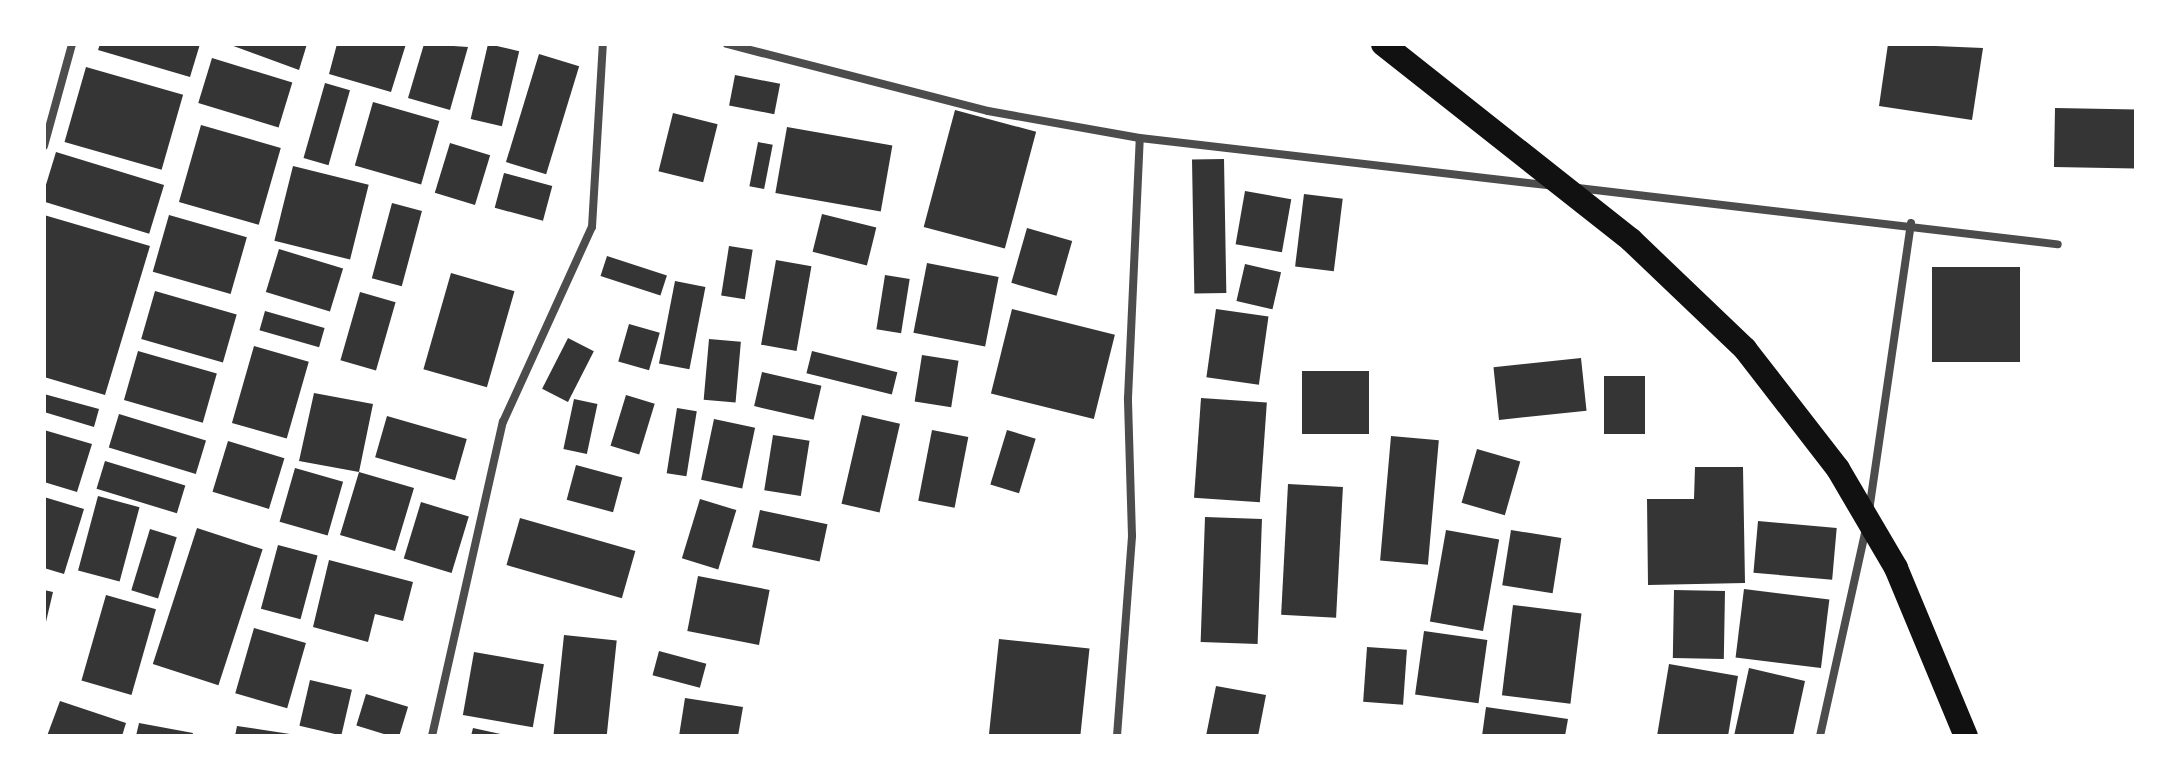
<!DOCTYPE html>
<style>
body{margin:0}
#map{position:relative;width:2180px;height:780px;overflow:hidden;background:#fff;font-family:Overpass,sans-serif}
div>[style]{position:absolute}
.building>*{inset:0;background:#353535;transform-origin:0 0}
.minor>*{height:8px;margin:-4px;padding:0 4px;transform-origin:4px;border-radius:4px;background:#4c4c4c}
.motorway>*{height:24px;margin:-12px;padding:0 12px;transform-origin:12px;border-radius:12px;background:#111}
span{translate:-50% -50%;white-space:nowrap;text-align:center;line-height:1.15;-webkit-text-stroke:6px #fff;paint-order:stroke}
.frame{position:absolute;inset:0;border:46px solid #fff;pointer-events:none}
</style>
<div id="map">
<div class="building">
<i style="clip-path:polygon(100px 44px,200px 44px,190px 77px,98px 50px)"></i>
<i style="clip-path:polygon(228px 44px,307px 44px,299px 70px)"></i>
<i style="clip-path:polygon(337px 44px,406px 44px,391px 92px,329px 74px)"></i>
<i style="clip-path:polygon(424px 44px,468px 47px,450px 110px,408px 98px)"></i>
<i style="left:488px;top:44px;width:32px;height:77px;rotate:13deg"></i>
<i style="clip-path:polygon(1888px 44px,1983px 48px,1972px 120px,1879px 106px)"></i>
<i style="left:539px;top:54px;width:42px;height:113px;rotate:17deg"></i>
<i style="left:212px;top:58px;width:84px;height:47px;rotate:17deg"></i>
<i style="left:86px;top:67px;width:101px;height:78px;rotate:16deg"></i>
<i style="left:735px;top:75px;width:46px;height:31px;rotate:11deg"></i>
<i style="left:325px;top:83px;width:26px;height:78px;rotate:16deg"></i>
<i style="left:373px;top:102px;width:69px;height:66px;rotate:16deg"></i>
<i style="left:2055px;top:108px;width:81px;height:59px;rotate:1deg"></i>
<i style="left:955px;top:110px;width:84px;height:121px;rotate:15deg"></i>
<i style="left:673px;top:113px;width:46px;height:60px;rotate:14deg"></i>
<i style="left:201px;top:125px;width:83px;height:80px;rotate:16deg"></i>
<i style="left:787px;top:127px;width:107px;height:67px;rotate:10deg"></i>
<i style="left:758px;top:142px;width:15px;height:45px;rotate:11deg"></i>
<i style="left:450px;top:143px;width:42px;height:52px;rotate:17deg"></i>
<i style="left:56px;top:152px;width:113px;height:51px;rotate:17deg"></i>
<i style="left:1224px;top:159px;width:134px;height:32px;rotate:89deg"></i>
<i style="left:293px;top:166px;width:78px;height:77px;rotate:14deg"></i>
<i style="left:504px;top:173px;width:50px;height:36px;rotate:15deg"></i>
<i style="left:1245px;top:191px;width:47px;height:54px;rotate:10deg"></i>
<i style="left:1304px;top:194px;width:39px;height:73px;rotate:7deg"></i>
<i style="left:392px;top:203px;width:31px;height:78px;rotate:15deg"></i>
<i style="left:822px;top:214px;width:56px;height:39px;rotate:14deg"></i>
<i style="clip-path:polygon(44px 215px,150px 246px,105px 395px,44px 377px)"></i>
<i style="left:169px;top:215px;width:81px;height:59px;rotate:16deg"></i>
<i style="left:1027px;top:228px;width:47px;height:57px;rotate:16deg"></i>
<i style="left:729px;top:246px;width:24px;height:50px;rotate:9deg"></i>
<i style="left:279px;top:249px;width:67px;height:45px;rotate:17deg"></i>
<i style="left:607px;top:256px;width:63px;height:21px;rotate:18deg"></i>
<i style="left:776px;top:260px;width:36px;height:86px;rotate:10deg"></i>
<i style="left:927px;top:263px;width:73px;height:71px;rotate:11deg"></i>
<i style="left:1245px;top:264px;width:37px;height:38px;rotate:13deg"></i>
<i style="left:1932px;top:267px;width:88px;height:95px"></i>
<i style="left:451px;top:273px;width:66px;height:100px;rotate:16deg"></i>
<i style="left:885px;top:275px;width:25px;height:55px;rotate:9deg"></i>
<i style="left:675px;top:281px;width:31px;height:84px;rotate:11deg"></i>
<i style="left:155px;top:291px;width:85px;height:50px;rotate:16deg"></i>
<i style="left:360px;top:292px;width:37px;height:71px;rotate:16deg"></i>
<i style="left:1012px;top:309px;width:106px;height:87px;rotate:14deg"></i>
<i style="left:1216px;top:309px;width:53px;height:69px;rotate:8deg"></i>
<i style="left:265px;top:311px;width:62px;height:20px;rotate:16deg"></i>
<i style="left:629px;top:324px;width:32px;height:39px;rotate:16deg"></i>
<i style="left:568px;top:338px;width:29px;height:57px;rotate:27deg"></i>
<i style="left:709px;top:339px;width:32px;height:61px;rotate:5deg"></i>
<i style="left:254px;top:346px;width:57px;height:80px;rotate:16deg"></i>
<i style="left:138px;top:351px;width:82px;height:51px;rotate:16deg"></i>
<i style="left:812px;top:351px;width:88px;height:23px;rotate:14deg"></i>
<i style="left:922px;top:355px;width:37px;height:47px;rotate:9deg"></i>
<i style="left:1581px;top:358px;width:53px;height:88px;rotate:84deg"></i>
<i style="left:1302px;top:371px;width:67px;height:63px"></i>
<i style="left:762px;top:372px;width:61px;height:35px;rotate:13deg"></i>
<i style="left:1604px;top:376px;width:41px;height:58px"></i>
<i style="clip-path:polygon(314px 393px,373px 404px,359px 472px,414px 488px,395px 551px,340px 535px,359px 472px,299px 461px)"></i>
<i style="clip-path:polygon(44px 394px,99px 409px,94px 427px,44px 412px)"></i>
<i style="left:626px;top:395px;width:30px;height:53px;rotate:17deg"></i>
<i style="left:1201px;top:398px;width:66px;height:100px;rotate:4deg"></i>
<i style="left:574px;top:399px;width:24px;height:51px;rotate:12deg"></i>
<i style="left:677px;top:408px;width:20px;height:66px;rotate:9deg"></i>
<i style="left:119px;top:414px;width:91px;height:35px;rotate:17deg"></i>
<i style="left:862px;top:415px;width:39px;height:91px;rotate:13deg"></i>
<i style="left:387px;top:416px;width:83px;height:43px;rotate:16deg"></i>
<i style="left:714px;top:419px;width:42px;height:62px;rotate:12deg"></i>
<i style="clip-path:polygon(44px 430px,92px 444px,77px 492px,44px 482px)"></i>
<i style="left:932px;top:430px;width:37px;height:72px;rotate:11deg"></i>
<i style="left:1007px;top:430px;width:30px;height:57px;rotate:17deg"></i>
<i style="left:773px;top:435px;width:37px;height:56px;rotate:9deg"></i>
<i style="left:1391px;top:436px;width:48px;height:125px;rotate:5deg"></i>
<i style="left:228px;top:441px;width:59px;height:53px;rotate:17deg"></i>
<i style="left:1477px;top:449px;width:45px;height:56px;rotate:16deg"></i>
<i style="left:105px;top:461px;width:84px;height:29px;rotate:17deg"></i>
<i style="left:576px;top:465px;width:48px;height:36px;rotate:15deg"></i>
<i style="clip-path:polygon(1695px 467px,1743px 467px,1745px 583px,1648px 585px,1647px 499px,1694px 499px)"></i>
<i style="left:295px;top:468px;width:50px;height:56px;rotate:16deg"></i>
<i style="left:1288px;top:484px;width:55px;height:131px;rotate:3deg"></i>
<i style="left:98px;top:496px;width:43px;height:77px;rotate:15deg"></i>
<i style="clip-path:polygon(44px 497px,84px 509px,64px 574px,44px 568px)"></i>
<i style="left:700px;top:499px;width:38px;height:62px;rotate:17deg"></i>
<i style="left:421px;top:502px;width:50px;height:59px;rotate:17deg"></i>
<i style="left:760px;top:510px;width:69px;height:38px;rotate:12deg"></i>
<i style="left:1205px;top:517px;width:57px;height:125px;rotate:2deg"></i>
<i style="left:520px;top:518px;width:120px;height:49px;rotate:16deg"></i>
<i style="left:1758px;top:521px;width:79px;height:52px;rotate:5deg"></i>
<i style="left:197px;top:528px;width:69px;height:143px;rotate:18deg"></i>
<i style="left:150px;top:529px;width:28px;height:64px;rotate:17deg"></i>
<i style="left:1446px;top:530px;width:54px;height:93px;rotate:10deg"></i>
<i style="left:1511px;top:530px;width:51px;height:56px;rotate:9deg"></i>
<i style="left:278px;top:545px;width:41px;height:66px;rotate:15deg"></i>
<i style="clip-path:polygon(329px 560px,413px 582px,403px 621px,375px 614px,368px 642px,313px 627px)"></i>
<i style="left:698px;top:576px;width:73px;height:56px;rotate:11deg"></i>
<i style="left:1744px;top:589px;width:86px;height:69px;rotate:7deg"></i>
<i style="clip-path:polygon(44px 590px,53px 592px,45px 626px,44px 626px)"></i>
<i style="left:1674px;top:590px;width:51px;height:68px;rotate:1deg"></i>
<i style="left:106px;top:595px;width:52px;height:89px;rotate:16deg"></i>
<i style="left:1513px;top:605px;width:69px;height:91px;rotate:7deg"></i>
<i style="left:254px;top:628px;width:54px;height:68px;rotate:16deg"></i>
<i style="left:1424px;top:631px;width:64px;height:64px;rotate:8deg"></i>
<i style="left:564px;top:635px;width:53px;height:100px;rotate:6deg"></i>
<i style="left:999px;top:639px;width:91px;height:98px;rotate:6deg"></i>
<i style="left:1367px;top:647px;width:40px;height:55px;rotate:4deg"></i>
<i style="left:659px;top:651px;width:49px;height:25px;rotate:15deg"></i>
<i style="left:474px;top:652px;width:71px;height:64px;rotate:10deg"></i>
<i style="clip-path:polygon(1669px 664px,1738px 676px,1728px 736px,1657px 736px)"></i>
<i style="clip-path:polygon(1749px 668px,1805px 681px,1793px 736px,1734px 736px)"></i>
<i style="left:310px;top:680px;width:43px;height:47px;rotate:13deg"></i>
<i style="clip-path:polygon(1216px 686px,1266px 695px,1258px 736px,1206px 736px)"></i>
<i style="left:366px;top:694px;width:44px;height:33px;rotate:17deg"></i>
<i style="clip-path:polygon(685px 698px,743px 707px,738px 736px,679px 736px)"></i>
<i style="clip-path:polygon(60px 701px,126px 723px,122px 736px,47px 736px)"></i>
<i style="clip-path:polygon(1486px 707px,1568px 719px,1565px 736px,1482px 736px)"></i>
<i style="clip-path:polygon(139px 723px,193px 733px,192px 736px,136px 736px)"></i>
<i style="clip-path:polygon(237px 726px,290px 734px,289px 736px,235px 736px)"></i>
<i style="clip-path:polygon(473px 728px,505px 735px,504px 736px,471px 736px)"></i>
</div>
<div class="minor">
<i style="left:727px;top:44px;width:269px;rotate:14.4deg"></i>
<i style="left:988px;top:111px;width:154px;rotate:10.1deg"></i>
<i style="left:1140px;top:138px;width:412px;rotate:6.6deg"></i>
<i style="left:44px;top:146px;width:106px;rotate:-74.6deg"></i>
<i style="left:1578px;top:188px;width:483px;rotate:6.7deg"></i>
<i style="left:1869px;top:511px;width:291px;rotate:-81.7deg"></i>
<i style="left:432px;top:736px;width:322px;rotate:-77.3deg"></i>
<i style="left:503px;top:422px;width:214px;rotate:-65.5deg"></i>
<i style="left:592px;top:227px;width:183px;rotate:-86.6deg"></i>
<i style="left:1117px;top:736px;width:201px;rotate:-85.7deg"></i>
<i style="left:1132px;top:536px;width:138px;rotate:-91.7deg"></i>
<i style="left:1128px;top:398px;width:260px;rotate:-87.4deg"></i>
<i style="left:1820px;top:736px;width:213px;rotate:-77.5deg"></i>
</div>
<div class="motorway">
<i style="left:1383px;top:44px;width:316px;rotate:38.3deg"></i>
<i style="left:1631px;top:240px;width:158px;rotate:43.7deg"></i>
<i style="left:1745px;top:349px;width:152px;rotate:52.2deg"></i>
<i style="left:1838px;top:469px;width:115px;rotate:59.6deg"></i>
<i style="left:1896px;top:568px;width:182px;rotate:67.4deg"></i>
</div>
<div class="frame"></div>
</div>
